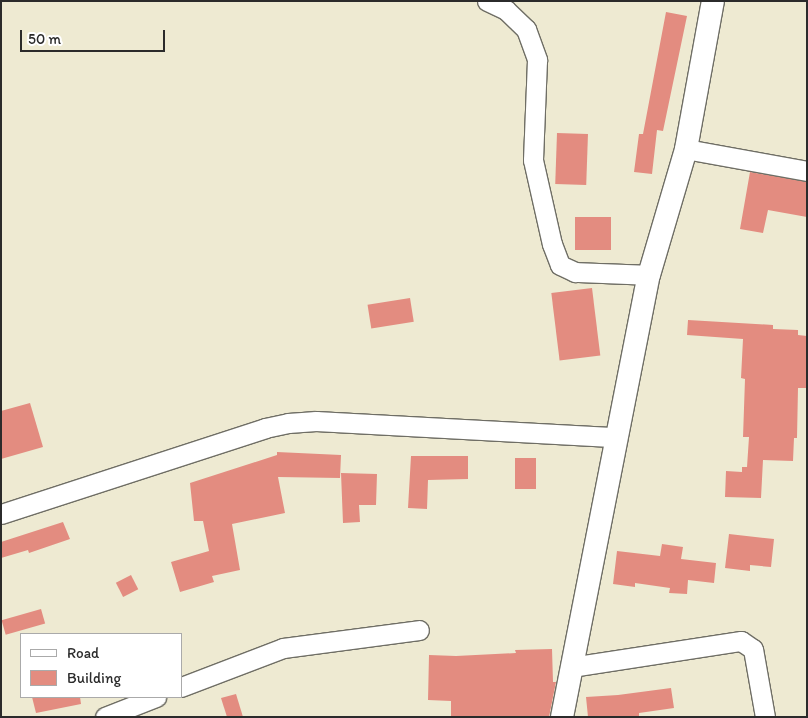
<!DOCTYPE html>
<style>
body{margin:0}
#map{position:relative;width:808px;height:718px;overflow:hidden;background:#eeead2;font-family:Itim,sans-serif}
div>[style]{position:absolute}
.building>*{inset:0;background:#e38c80;transform-origin:0 0}
.roads{filter:drop-shadow(1px 0 #6f6e65) drop-shadow(-1px 0 #6f6e65) drop-shadow(0 1px #6f6e65) drop-shadow(0 -1px #6f6e65)}
.minor>*{height:19px;margin:-9.5px;padding:0 9.5px;transform-origin:9.5px;border-radius:9.5px;background:#fff}
.tertiary>*{height:22px;margin:-11px;padding:0 11px;transform-origin:11px;border-radius:11px;background:#fff}
span{translate:-50% -50%;white-space:nowrap;text-align:center;line-height:1.15;-webkit-text-stroke:4.5px #fff;paint-order:stroke}
.frame{position:absolute;inset:0;border:2px solid #2b2b2b;pointer-events:none}
.legend{position:absolute;left:20px;top:633px;width:162px;height:65px;box-sizing:border-box;background:#fff;border:1px solid #aaa;margin:0;padding:6px 9px;list-style:none;font-size:15px;color:#2b2b2b}
.legend li{display:flex;align-items:center;gap:10px;height:25px}
.legend b{width:25px;border:1px solid #aaa}
.scale{position:absolute;left:20px;top:30px;width:145px;height:22px;box-sizing:border-box;border:2px solid #2b2b2b;border-top:0;padding-left:6px;font-size:15px;line-height:18px;white-space:nowrap;color:#2b2b2b;-webkit-text-stroke:4px #fff;paint-order:stroke}
</style>
<div id="map">
<div class="building">
<i style="clip-path:polygon(666px 12px,687px 16px,663px 131px,657px 130px,652px 174px,634px 172px,639px 134px,643px 134px)"></i>
<i style="left:557px;top:133px;width:31px;height:51px;rotate:2deg"></i>
<i style="clip-path:polygon(750px 172px,807px 182px,807px 217px,768px 210px,763px 233px,740px 229px)"></i>
<i style="left:575px;top:217px;width:36px;height:33px"></i>
<i style="left:592px;top:288px;width:68px;height:41px;rotate:83deg"></i>
<i style="left:410px;top:298px;width:24px;height:43px;rotate:81deg"></i>
<i style="clip-path:polygon(688px 320px,773px 325px,773px 329px,798px 330px,798px 335px,807px 336px,807px 388px,798px 388px,797px 438px,794px 438px,793px 461px,763px 460px,761px 498px,725px 497px,726px 471px,742px 472px,742px 467px,747px 467px,749px 437px,743px 437px,745px 379px,741px 378px,743px 339px,687px 335px)"></i>
<i style="clip-path:polygon(30px 403px,43px 447px,1px 459px,1px 411px)"></i>
<i style="clip-path:polygon(277px 452px,341px 455px,340px 478px,278px 477px,285px 513px,232px 524px,240px 570px,212px 576px,214px 582px,180px 592px,171px 562px,209px 551px,203px 521px,194px 521px,190px 483px,277px 455px)"></i>
<i style="clip-path:polygon(411px 456px,468px 456px,468px 479px,428px 480px,427px 509px,408px 508px)"></i>
<i style="left:515px;top:458px;width:21px;height:31px"></i>
<i style="clip-path:polygon(341px 473px,377px 474px,376px 505px,359px 505px,360px 522px,343px 523px)"></i>
<i style="clip-path:polygon(63px 522px,70px 539px,29px 553px,28px 550px,1px 558px,1px 542px)"></i>
<i style="clip-path:polygon(729px 534px,774px 539px,771px 567px,750px 565px,750px 571px,725px 568px)"></i>
<i style="clip-path:polygon(662px 544px,683px 547px,681px 559px,716px 563px,714px 583px,688px 580px,687px 594px,669px 593px,670px 588px,635px 583px,635px 587px,613px 584px,617px 551px,660px 556px)"></i>
<i style="left:131px;top:575px;width:16px;height:17px;rotate:63deg"></i>
<i style="left:41px;top:609px;width:15px;height:41px;rotate:74deg"></i>
<i style="clip-path:polygon(552px 649px,553px 682px,556px 682px,549px 717px,451px 717px,451px 701px,428px 700px,429px 655px,456px 656px,516px 653px,515px 650px)"></i>
<i style="clip-path:polygon(671px 688px,674px 708px,639px 713px,639px 717px,588px 717px,586px 697px,618px 695px)"></i>
<i style="clip-path:polygon(236px 694px,243px 717px,227px 717px,221px 698px)"></i>
<i style="clip-path:polygon(32px 697px,80px 697px,81px 704px,36px 713px)"></i>
</div>
<div class="roads">
<div class="minor">
<i style="left:487px;top:1px;width:21px;rotate:25deg"></i>
<i style="left:506px;top:10px;width:28px;rotate:44deg"></i>
<i style="left:526px;top:29px;width:33px;rotate:70deg"></i>
<i style="left:537px;top:60px;width:100px;rotate:92.3deg"></i>
<i style="left:533px;top:160px;width:86px;rotate:77.3deg"></i>
<i style="left:552px;top:244px;width:22px;rotate:69deg"></i>
<i style="left:560px;top:265px;width:17px;rotate:25deg"></i>
<i style="left:575px;top:272px;width:74px;rotate:2.3deg"></i>
<i style="left:686px;top:149px;width:123px;rotate:10.3deg"></i>
<i style="left:1px;top:514px;width:278px;rotate:-18deg"></i>
<i style="left:265px;top:428px;width:24px;rotate:-12deg"></i>
<i style="left:288px;top:423px;width:28px;rotate:-4deg"></i>
<i style="left:316px;top:421px;width:300px;rotate:3.1deg"></i>
<i style="left:571px;top:667px;width:172px;rotate:-8.7deg"></i>
<i style="left:741px;top:641px;width:14px;rotate:34deg"></i>
<i style="left:753px;top:649px;width:69px;rotate:80deg"></i>
<i style="left:181px;top:687px;width:109px;rotate:-20.9deg"></i>
<i style="left:283px;top:648px;width:137px;rotate:-7.5deg"></i>
<i style="left:105px;top:717px;width:55px;rotate:-21.4deg"></i>
</div>
<div class="tertiary">
<i style="left:562px;top:717px;width:450px;rotate:-78.9deg"></i>
<i style="left:649px;top:275px;width:131px;rotate:-73.6deg"></i>
<i style="left:686px;top:149px;width:150px;rotate:-79.7deg"></i>
</div>
</div>
<div class="frame"></div>
<ul class="legend">
<li><b style="height:6px;background:#fff"></b>Road</li>
<li><b style="height:14px;background:#e38c80"></b>Building</li>
</ul>
<div class="scale">50 m</div>
</div>
